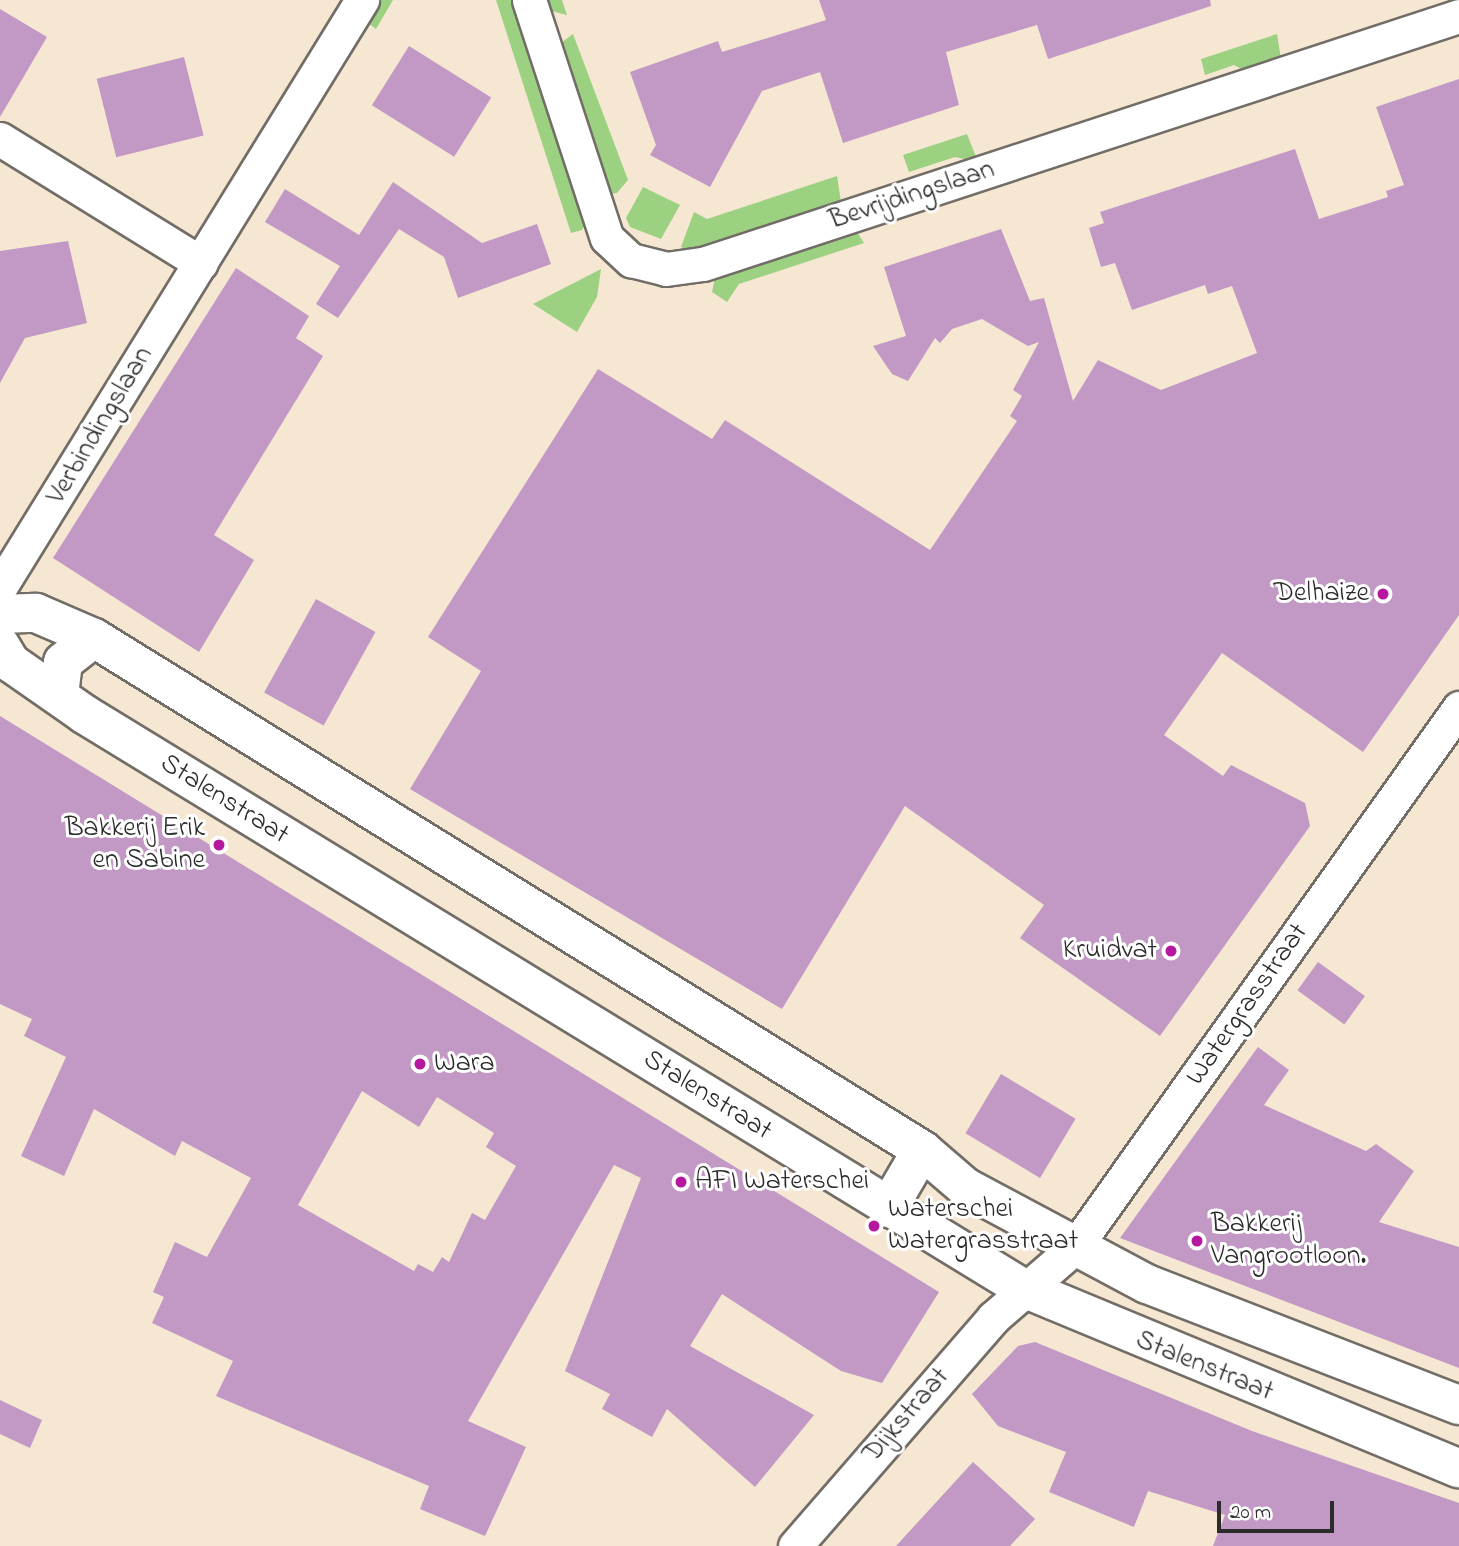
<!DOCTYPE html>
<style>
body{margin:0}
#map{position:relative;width:1459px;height:1546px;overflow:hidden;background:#f6e7d3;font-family:"Indie Flower",sans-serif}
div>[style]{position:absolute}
.green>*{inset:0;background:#9cd182}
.building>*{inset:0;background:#c199c4;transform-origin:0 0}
.roads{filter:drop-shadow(2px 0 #726d66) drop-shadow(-2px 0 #726d66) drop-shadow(0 2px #726d66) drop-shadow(0 -2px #726d66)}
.minor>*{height:33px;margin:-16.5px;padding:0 16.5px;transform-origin:16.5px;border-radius:16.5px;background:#fff}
.tertiary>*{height:38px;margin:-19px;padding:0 19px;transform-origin:19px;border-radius:19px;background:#fff}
.dots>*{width:19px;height:19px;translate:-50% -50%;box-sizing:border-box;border:4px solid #fff;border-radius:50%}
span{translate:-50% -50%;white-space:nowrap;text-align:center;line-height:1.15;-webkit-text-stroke:6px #fff;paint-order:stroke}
.street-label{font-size:28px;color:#2b2b2b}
.poi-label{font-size:28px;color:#2b2b2b}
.right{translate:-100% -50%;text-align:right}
.left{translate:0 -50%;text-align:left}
.scale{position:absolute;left:1217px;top:1501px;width:117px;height:32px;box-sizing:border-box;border:4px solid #2b2b2b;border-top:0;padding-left:9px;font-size:21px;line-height:24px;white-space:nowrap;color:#2b2b2b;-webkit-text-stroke:5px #fff;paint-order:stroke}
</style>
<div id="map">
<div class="green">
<i style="clip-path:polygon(382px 0,393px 0,376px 29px,368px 23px)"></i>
<i style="clip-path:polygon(496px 0,512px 0,586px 222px,582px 230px,571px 233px)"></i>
<i style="clip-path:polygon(544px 0,562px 0,567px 15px,547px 10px)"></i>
<i style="clip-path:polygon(573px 34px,628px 180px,617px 193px,607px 194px,558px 45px)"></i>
<i style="clip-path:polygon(1277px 34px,1281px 59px,1249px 73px,1234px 65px,1205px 75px,1201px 59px)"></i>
<i style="clip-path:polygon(967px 134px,978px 162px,955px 157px,909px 172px,903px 155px)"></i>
<i style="clip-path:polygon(837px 176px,841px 202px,696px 253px,681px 247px,694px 212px,707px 219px)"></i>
<i style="clip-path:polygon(643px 187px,680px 205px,661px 239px,630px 227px,626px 218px)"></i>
<i style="clip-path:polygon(855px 229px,864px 243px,739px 284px,727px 302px,712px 292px,716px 273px)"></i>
<i style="clip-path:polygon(601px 269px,597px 297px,577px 332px,533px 304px)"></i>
</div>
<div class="building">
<i style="clip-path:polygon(819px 0,1210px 0,1211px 6px,1048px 59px,1037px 25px,946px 52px,959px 105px,843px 143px,820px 72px,762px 91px,710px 187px,650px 155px,656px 145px,630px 72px,718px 41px,722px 52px,826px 20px)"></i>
<i style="clip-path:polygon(0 9px,47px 37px,0 117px)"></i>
<i style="left:409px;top:46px;width:97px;height:70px;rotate:32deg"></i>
<i style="left:184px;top:57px;width:81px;height:90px;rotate:76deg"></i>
<i style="clip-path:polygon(1459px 79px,1459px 615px,1363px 752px,1222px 653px,1164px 735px,1223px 776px,1231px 765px,1305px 803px,1310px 826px,1160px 1036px,1020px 938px,1044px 905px,905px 806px,782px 1009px,410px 789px,481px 671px,428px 637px,598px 369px,712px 439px,725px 420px,930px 550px,1017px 421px,1010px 416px,1022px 396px,1013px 390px,1039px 342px,1028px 346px,982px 319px,952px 329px,940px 343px,935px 338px,908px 381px,892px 374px,873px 346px,906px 336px,884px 267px,1001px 229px,1030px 301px,1044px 298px,1073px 401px,1098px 360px,1161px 390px,1257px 353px,1232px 286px,1208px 294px,1205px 285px,1132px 310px,1115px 263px,1101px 267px,1089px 228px,1104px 223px,1100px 212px,1295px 149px,1319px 219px,1388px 197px,1386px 191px,1404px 185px,1376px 107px)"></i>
<i style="clip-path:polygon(393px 182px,482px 243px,537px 224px,551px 264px,458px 298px,444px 257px,399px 229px,338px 318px,316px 304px,340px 266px,265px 222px,285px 189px,359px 235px)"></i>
<i style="clip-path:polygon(68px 241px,87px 323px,25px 338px,0 383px,0 251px)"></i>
<i style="clip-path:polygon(236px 268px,309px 316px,296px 338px,323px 356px,214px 535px,254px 560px,199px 652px,53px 558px)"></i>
<i style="left:316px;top:599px;width:68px;height:107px;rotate:29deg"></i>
<i style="clip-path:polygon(evenodd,0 716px,939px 1292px,882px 1383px,841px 1371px,722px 1294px,690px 1346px,814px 1415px,755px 1487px,667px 1409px,652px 1437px,602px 1409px,610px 1394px,565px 1371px,641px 1178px,614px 1165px,468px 1421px,526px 1447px,485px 1536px,420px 1509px,429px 1486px,216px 1396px,233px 1361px,152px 1323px,164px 1297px,153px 1292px,175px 1242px,207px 1257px,251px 1178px,182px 1141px,175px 1156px,94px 1109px,64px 1176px,21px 1156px,66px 1057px,24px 1036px,32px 1019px,0 1004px,0 716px,362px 1091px,419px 1127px,437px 1097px,494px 1133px,486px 1147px,516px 1166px,485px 1220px,472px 1213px,449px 1262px,442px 1257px,433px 1272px,418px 1264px,414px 1271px,298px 1205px,362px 1091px)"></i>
<i style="left:1318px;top:962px;width:58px;height:35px;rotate:36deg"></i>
<i style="clip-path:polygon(1258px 1047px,1289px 1070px,1264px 1105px,1366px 1151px,1376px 1144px,1414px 1171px,1379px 1222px,1459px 1247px,1459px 1368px,1120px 1238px)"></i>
<i style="left:1001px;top:1074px;width:87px;height:69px;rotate:31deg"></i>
<i style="clip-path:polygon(1035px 1342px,1252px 1431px,1459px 1503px,1459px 1546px,1213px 1546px,1225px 1515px,1148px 1491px,1134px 1527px,1049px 1492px,1066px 1452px,998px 1426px,972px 1394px,1018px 1346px)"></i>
<i style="clip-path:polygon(0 1400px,42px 1420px,30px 1448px,0 1434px)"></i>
<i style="clip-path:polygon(973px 1462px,1035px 1519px,1010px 1546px,896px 1546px)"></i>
</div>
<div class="roads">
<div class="minor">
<i style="left:529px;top:0;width:250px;rotate:71.9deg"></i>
<i style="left:607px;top:238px;width:33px;rotate:43deg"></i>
<i style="left:631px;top:260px;width:36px;rotate:14deg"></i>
<i style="left:666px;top:269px;width:37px;rotate:-8deg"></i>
<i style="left:703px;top:264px;width:796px;rotate:-18.16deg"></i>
<i style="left:0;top:139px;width:236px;rotate:31.7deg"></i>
<i style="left:0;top:587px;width:690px;rotate:-58.34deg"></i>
<i style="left:795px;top:1546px;width:302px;rotate:-49deg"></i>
<i style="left:993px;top:1318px;width:108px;rotate:-40.9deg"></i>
<i style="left:1075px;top:1247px;width:662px;rotate:-54.53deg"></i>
</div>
<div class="tertiary">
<i style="left:0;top:614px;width:36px;rotate:-2deg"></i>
<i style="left:36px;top:613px;width:63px;rotate:23.3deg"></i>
<i style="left:94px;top:638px;width:974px;rotate:31.73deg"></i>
<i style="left:922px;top:1150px;width:57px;rotate:40.7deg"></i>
<i style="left:965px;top:1187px;width:206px;rotate:28.1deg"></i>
<i style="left:1147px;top:1284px;width:335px;rotate:21.2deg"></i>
<i style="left:0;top:645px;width:21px;rotate:59deg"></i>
<i style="left:11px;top:663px;width:89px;rotate:34.9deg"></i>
<i style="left:84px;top:714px;width:1098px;rotate:31.45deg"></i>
<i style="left:1021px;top:1287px;width:474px;rotate:22.5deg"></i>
<i style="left:59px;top:695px;width:33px;rotate:-83deg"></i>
<i style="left:63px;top:662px;width:39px;rotate:-38deg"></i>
<i style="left:888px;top:1208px;width:67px;rotate:-59.6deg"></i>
</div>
</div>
<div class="dots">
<i style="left:1383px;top:594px;background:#b5179e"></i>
<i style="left:219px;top:845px;background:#b5179e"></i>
<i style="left:1171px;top:951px;background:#b5179e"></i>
<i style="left:420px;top:1064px;background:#b5179e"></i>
<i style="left:681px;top:1182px;background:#b5179e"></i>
<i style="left:874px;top:1226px;background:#b5179e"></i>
<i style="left:1197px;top:1241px;background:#b5179e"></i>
</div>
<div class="street-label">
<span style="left:912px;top:196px;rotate:-18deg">Bevrijdingslaan</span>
<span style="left:101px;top:426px;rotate:-59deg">Verbindingslaan</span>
<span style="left:224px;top:800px;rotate:32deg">Stalenstraat</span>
<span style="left:1248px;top:1005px;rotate:-55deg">Watergrasstraat</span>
<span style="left:707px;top:1096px;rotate:32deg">Stalenstraat</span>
<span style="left:1204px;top:1367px;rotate:22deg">Stalenstraat</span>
<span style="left:907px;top:1416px;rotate:-49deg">Dijkstraat</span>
</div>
<div class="poi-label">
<span class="right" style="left:1369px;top:594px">Delhaize</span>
<span class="right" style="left:205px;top:845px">Bakkerij Erik<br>en Sabine</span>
<span class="right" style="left:1157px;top:951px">Kruidvat</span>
<span class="left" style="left:434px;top:1064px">Wara</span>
<span class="left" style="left:695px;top:1182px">AFI Waterschei</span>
<span class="left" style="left:888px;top:1226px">Waterschei<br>Watergrasstraat</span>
<span class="left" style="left:1211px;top:1241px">Bakkerij<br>Vangrootloon.</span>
</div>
<div class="scale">20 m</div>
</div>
